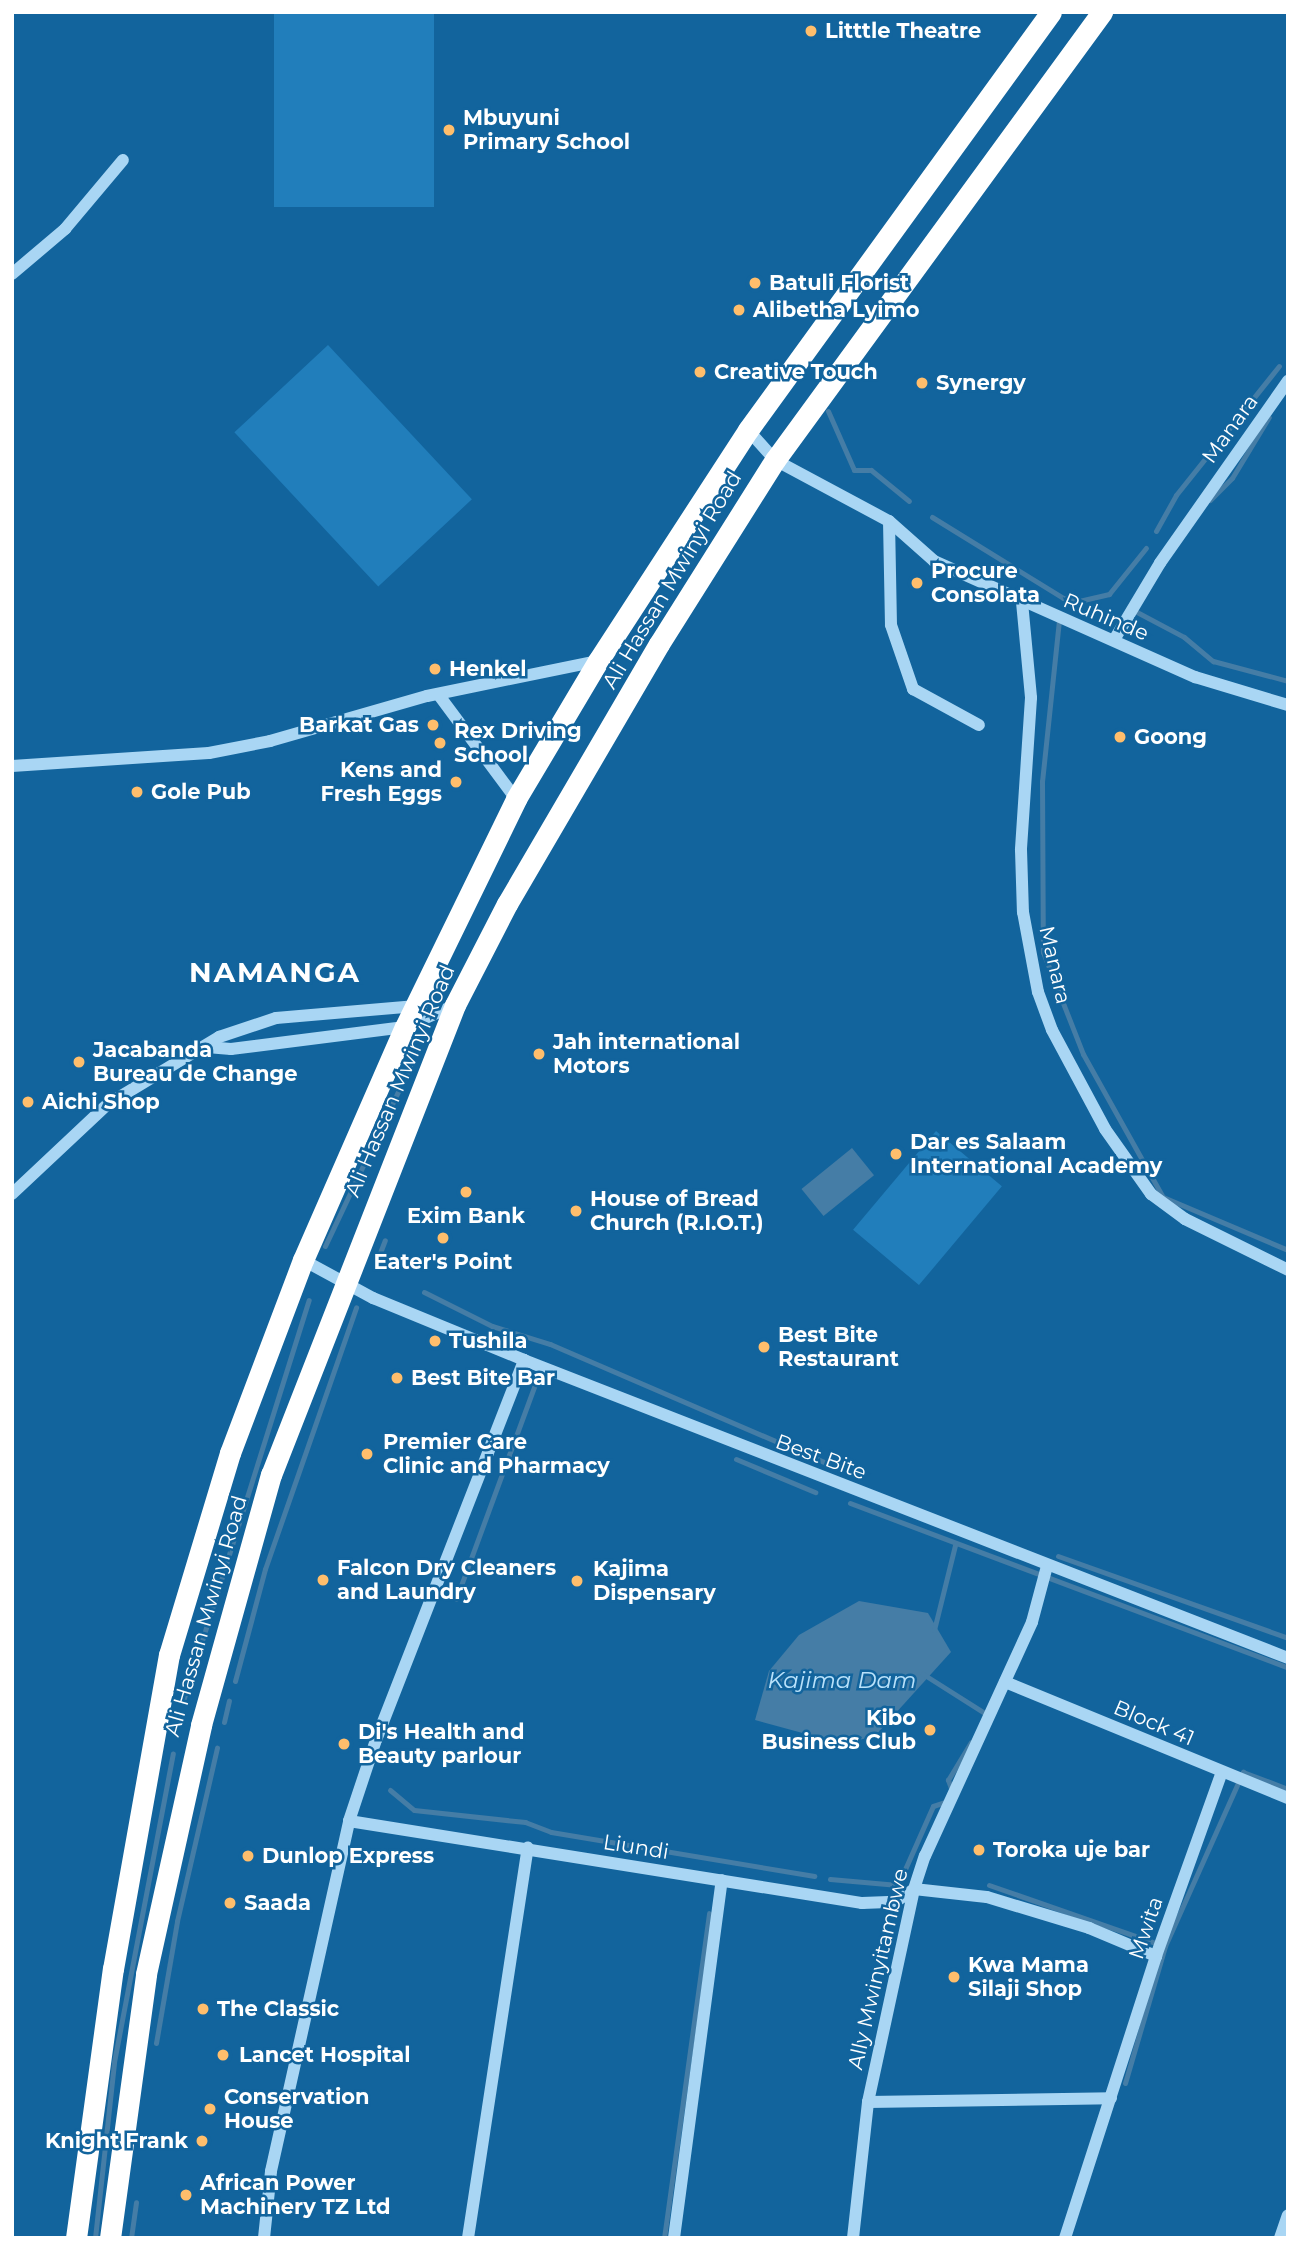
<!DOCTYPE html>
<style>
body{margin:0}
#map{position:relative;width:1300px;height:2250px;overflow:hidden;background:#12649d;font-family:Montserrat,sans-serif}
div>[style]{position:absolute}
.green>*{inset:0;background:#217ebb;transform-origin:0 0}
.water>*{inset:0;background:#457da6;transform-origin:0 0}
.stream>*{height:5px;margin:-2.5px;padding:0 2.5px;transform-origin:2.5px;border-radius:2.5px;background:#457da6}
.minor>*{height:12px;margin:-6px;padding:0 6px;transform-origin:6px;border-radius:6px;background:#a9d6f4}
.highway>*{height:21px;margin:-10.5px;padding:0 10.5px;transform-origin:10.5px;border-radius:10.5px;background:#fff}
.dots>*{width:19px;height:19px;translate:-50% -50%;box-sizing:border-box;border:4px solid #12649d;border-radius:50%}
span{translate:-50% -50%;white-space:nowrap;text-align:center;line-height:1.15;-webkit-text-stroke:5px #12649d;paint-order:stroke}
.poi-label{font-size:21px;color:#fff;font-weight:700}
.left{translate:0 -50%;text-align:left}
.right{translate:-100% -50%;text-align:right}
.street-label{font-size:21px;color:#fff}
.water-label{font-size:23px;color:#b9e1fa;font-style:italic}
.district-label{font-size:28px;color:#fff;font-weight:700;letter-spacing:2px}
.frame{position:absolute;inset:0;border:14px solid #fff;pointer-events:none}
</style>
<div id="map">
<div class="green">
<i style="left:274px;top:12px;width:160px;height:195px"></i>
<i style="left:328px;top:345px;width:211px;height:128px;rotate:47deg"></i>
<i style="left:936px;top:1131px;width:86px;height:129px;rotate:40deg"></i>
</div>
<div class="water">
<i style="left:852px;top:1148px;width:35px;height:65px;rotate:51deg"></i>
<i style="clip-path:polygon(859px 1601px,928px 1613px,951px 1652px,875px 1736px,843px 1744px,755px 1720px,769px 1671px,799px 1635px)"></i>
</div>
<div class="stream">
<i style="left:828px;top:411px;width:64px;rotate:66.2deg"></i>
<i style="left:854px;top:470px;width:17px"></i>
<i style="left:871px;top:470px;width:49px;rotate:39.2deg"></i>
<i style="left:1210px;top:500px;width:31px;rotate:-45deg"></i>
<i style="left:1232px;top:478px;width:71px;rotate:-58.8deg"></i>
<i style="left:932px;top:517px;width:154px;rotate:31.7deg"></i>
<i style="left:1063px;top:598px;width:16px;rotate:11deg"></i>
<i style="left:1079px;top:601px;width:31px;rotate:-13deg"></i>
<i style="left:1109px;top:594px;width:59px;rotate:-51.2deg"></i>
<i style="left:1156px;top:531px;width:41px;rotate:-60.9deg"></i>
<i style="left:1176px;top:495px;width:165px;rotate:-51.4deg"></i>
<i style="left:1133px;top:610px;width:58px;rotate:27.9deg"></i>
<i style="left:1184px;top:637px;width:38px;rotate:40deg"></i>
<i style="left:1213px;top:661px;width:78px;rotate:14.9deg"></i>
<i style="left:1059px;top:620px;width:162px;rotate:96deg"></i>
<i style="left:1042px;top:781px;width:171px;rotate:89.7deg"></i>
<i style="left:1043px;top:952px;width:110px;rotate:68.6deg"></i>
<i style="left:1083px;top:1054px;width:164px;rotate:60.8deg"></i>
<i style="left:1163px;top:1197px;width:136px;rotate:23deg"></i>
<i style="left:325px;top:1246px;width:199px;rotate:-64.7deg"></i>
<i style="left:378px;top:1258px;width:19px;rotate:-69deg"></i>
<i style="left:424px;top:1292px;width:76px;rotate:26.6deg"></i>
<i style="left:492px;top:1326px;width:61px;rotate:17.2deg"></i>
<i style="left:550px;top:1344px;width:298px;rotate:23.3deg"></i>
<i style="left:736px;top:1459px;width:86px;rotate:22.7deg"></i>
<i style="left:850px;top:1503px;width:468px;rotate:20.6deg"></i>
<i style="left:1058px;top:1556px;width:244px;rotate:19.6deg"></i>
<i style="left:456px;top:1599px;width:241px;rotate:-69.8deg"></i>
<i style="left:934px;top:1630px;width:88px;rotate:-76.1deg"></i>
<i style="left:923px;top:1674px;width:75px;rotate:32.4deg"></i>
<i style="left:986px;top:1714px;width:4px;rotate:-63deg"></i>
<i style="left:235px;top:1681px;width:116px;rotate:-75deg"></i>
<i style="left:265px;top:1569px;width:277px;rotate:-70.8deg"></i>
<i style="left:184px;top:1698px;width:417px;rotate:-72.6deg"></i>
<i style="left:224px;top:1722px;width:22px;rotate:-77deg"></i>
<i style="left:390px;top:1790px;width:31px;rotate:40deg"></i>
<i style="left:414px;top:1810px;width:112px;rotate:6.2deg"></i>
<i style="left:525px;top:1822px;width:28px;rotate:21deg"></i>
<i style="left:551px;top:1832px;width:267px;rotate:9.5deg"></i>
<i style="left:952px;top:1791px;width:12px;rotate:-110deg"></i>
<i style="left:948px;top:1780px;width:44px;rotate:-58.8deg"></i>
<i style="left:830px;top:1879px;width:68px;rotate:5deg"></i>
<i style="left:898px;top:1885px;width:86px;rotate:-66.1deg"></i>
<i style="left:933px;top:1806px;width:13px;rotate:-18deg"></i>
<i style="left:989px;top:1885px;width:182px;rotate:19.2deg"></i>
<i style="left:156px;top:2043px;width:124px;rotate:-80.2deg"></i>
<i style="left:177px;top:1921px;width:178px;rotate:-77deg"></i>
<i style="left:1125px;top:2083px;width:143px;rotate:-73.7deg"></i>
<i style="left:1165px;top:1946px;width:191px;rotate:-65.9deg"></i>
<i style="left:1243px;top:1772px;width:48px;rotate:20.7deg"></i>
<i style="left:95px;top:2238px;width:177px;rotate:-83.8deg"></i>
<i style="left:114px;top:2062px;width:314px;rotate:-79.2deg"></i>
<i style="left:131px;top:2238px;width:36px;rotate:-82deg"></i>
<i style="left:664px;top:2238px;width:328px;rotate:-82.1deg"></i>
</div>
<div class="minor">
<i style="left:12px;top:274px;width:70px;rotate:-40.3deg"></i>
<i style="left:65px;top:229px;width:90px;rotate:-50deg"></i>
<i style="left:748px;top:430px;width:40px;rotate:48deg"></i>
<i style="left:775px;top:460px;width:129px;rotate:28.2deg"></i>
<i style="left:889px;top:521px;width:60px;rotate:41.6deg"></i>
<i style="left:934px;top:561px;width:286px;rotate:24deg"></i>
<i style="left:1195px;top:677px;width:97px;rotate:16.8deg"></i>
<i style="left:889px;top:521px;width:104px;rotate:88.9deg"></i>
<i style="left:891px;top:625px;width:68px;rotate:71deg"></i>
<i style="left:913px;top:689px;width:75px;rotate:28.6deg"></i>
<i style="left:1022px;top:602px;width:96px;rotate:84.6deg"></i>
<i style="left:1031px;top:698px;width:152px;rotate:93.8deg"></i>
<i style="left:1021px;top:850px;width:62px;rotate:88.2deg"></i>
<i style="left:1023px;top:912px;width:81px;rotate:79.4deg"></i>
<i style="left:1038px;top:992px;width:40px;rotate:69.8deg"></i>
<i style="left:1052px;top:1030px;width:112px;rotate:61.8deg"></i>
<i style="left:1105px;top:1129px;width:80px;rotate:54.7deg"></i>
<i style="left:1151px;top:1194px;width:42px;rotate:36.3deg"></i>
<i style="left:1185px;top:1219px;width:115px;rotate:26.3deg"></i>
<i style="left:1114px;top:640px;width:90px;rotate:-59.1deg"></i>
<i style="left:1160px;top:563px;width:223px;rotate:-54.9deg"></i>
<i style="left:438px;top:694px;width:131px;rotate:53.4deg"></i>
<i style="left:12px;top:766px;width:197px;rotate:-3.8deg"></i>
<i style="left:209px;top:753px;width:62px;rotate:-11.1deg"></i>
<i style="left:270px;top:741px;width:163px;rotate:-16deg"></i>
<i style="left:427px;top:696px;width:175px;rotate:-11.6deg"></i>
<i style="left:207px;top:1047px;width:24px;rotate:5deg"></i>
<i style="left:231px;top:1049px;width:175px;rotate:-7.2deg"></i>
<i style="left:405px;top:1027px;width:55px;rotate:-23.7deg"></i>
<i style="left:12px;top:1194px;width:132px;rotate:-43.2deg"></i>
<i style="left:108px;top:1104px;width:130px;rotate:-31.1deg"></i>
<i style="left:219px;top:1037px;width:60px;rotate:-18.4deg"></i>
<i style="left:276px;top:1018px;width:141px;rotate:-4.9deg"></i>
<i style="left:303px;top:1260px;width:80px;rotate:28.5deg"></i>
<i style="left:373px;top:1298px;width:163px;rotate:22.3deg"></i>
<i style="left:524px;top:1360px;width:820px;rotate:21.31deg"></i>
<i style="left:1005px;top:1682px;width:306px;rotate:22.3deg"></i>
<i style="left:349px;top:1821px;width:520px;rotate:9.08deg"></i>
<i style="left:862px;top:1903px;width:33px;rotate:-2deg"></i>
<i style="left:895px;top:1902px;width:23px;rotate:-34deg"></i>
<i style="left:914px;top:1889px;width:73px;rotate:6.3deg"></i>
<i style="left:987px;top:1897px;width:107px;rotate:16.9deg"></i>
<i style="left:1089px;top:1928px;width:73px;rotate:22.7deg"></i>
<i style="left:868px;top:2102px;width:243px;rotate:-0.9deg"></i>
<i style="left:264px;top:2238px;width:67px;rotate:-84deg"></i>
<i style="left:271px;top:2171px;width:359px;rotate:-77.4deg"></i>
<i style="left:349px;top:1821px;width:85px;rotate:-71.6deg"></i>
<i style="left:376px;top:1740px;width:408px;rotate:-68.7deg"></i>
<i style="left:468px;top:2238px;width:395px;rotate:-81.3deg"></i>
<i style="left:674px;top:2238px;width:361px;rotate:-82.4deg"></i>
<i style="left:853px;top:2238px;width:137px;rotate:-83.7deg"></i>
<i style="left:868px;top:2102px;width:218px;rotate:-77.8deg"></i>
<i style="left:914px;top:1889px;width:35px;rotate:-72deg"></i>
<i style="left:925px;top:1856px;width:257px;rotate:-65.4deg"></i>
<i style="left:1032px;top:1622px;width:58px;rotate:-75deg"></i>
<i style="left:1065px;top:2238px;width:296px;rotate:-72.1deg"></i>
<i style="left:1156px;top:1956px;width:195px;rotate:-70.3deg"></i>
<i style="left:1280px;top:2238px;width:24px;rotate:-71deg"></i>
</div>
<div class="highway">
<i style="left:76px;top:2238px;width:272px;rotate:-82.2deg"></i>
<i style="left:113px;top:1969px;width:319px;rotate:-79.9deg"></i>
<i style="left:169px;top:1655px;width:211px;rotate:-73.2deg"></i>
<i style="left:230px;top:1453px;width:206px;rotate:-69.3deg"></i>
<i style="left:303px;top:1260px;width:254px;rotate:-66.4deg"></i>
<i style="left:405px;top:1027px;width:254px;rotate:-64deg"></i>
<i style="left:516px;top:799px;width:161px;rotate:-59.3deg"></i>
<i style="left:598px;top:661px;width:275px;rotate:-57deg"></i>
<i style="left:748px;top:430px;width:516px;rotate:-54.06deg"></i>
<i style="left:110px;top:2238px;width:266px;rotate:-82.2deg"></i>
<i style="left:146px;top:1974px;width:255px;rotate:-77.5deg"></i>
<i style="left:201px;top:1725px;width:260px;rotate:-74.4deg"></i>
<i style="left:271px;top:1475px;width:505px;rotate:-68.62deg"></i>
<i style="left:455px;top:1005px;width:114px;rotate:-62.8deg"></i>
<i style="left:507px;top:904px;width:301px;rotate:-59.7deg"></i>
<i style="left:659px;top:644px;width:218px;rotate:-57.8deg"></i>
<i style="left:775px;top:460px;width:555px;rotate:-53.87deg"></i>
</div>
<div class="dots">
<i style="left:811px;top:31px;background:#ffbe6c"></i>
<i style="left:449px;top:130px;background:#ffbe6c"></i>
<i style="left:755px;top:283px;background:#ffbe6c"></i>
<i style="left:739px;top:310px;background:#ffbe6c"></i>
<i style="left:700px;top:372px;background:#ffbe6c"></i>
<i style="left:922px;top:383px;background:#ffbe6c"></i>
<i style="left:917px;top:583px;background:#ffbe6c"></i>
<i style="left:435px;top:669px;background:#ffbe6c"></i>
<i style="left:433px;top:725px;background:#ffbe6c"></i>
<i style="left:1120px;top:737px;background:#ffbe6c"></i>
<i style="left:440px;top:743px;background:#ffbe6c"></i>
<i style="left:456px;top:782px;background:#ffbe6c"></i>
<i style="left:137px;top:792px;background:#ffbe6c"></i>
<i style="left:539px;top:1054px;background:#ffbe6c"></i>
<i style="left:79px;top:1062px;background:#ffbe6c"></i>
<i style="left:28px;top:1102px;background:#ffbe6c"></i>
<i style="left:896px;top:1154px;background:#ffbe6c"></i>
<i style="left:466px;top:1192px;background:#ffbe6c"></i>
<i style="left:576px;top:1211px;background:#ffbe6c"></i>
<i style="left:443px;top:1238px;background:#ffbe6c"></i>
<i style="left:435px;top:1341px;background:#ffbe6c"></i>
<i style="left:764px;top:1347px;background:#ffbe6c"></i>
<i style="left:397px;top:1378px;background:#ffbe6c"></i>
<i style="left:367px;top:1454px;background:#ffbe6c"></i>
<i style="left:323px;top:1580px;background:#ffbe6c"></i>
<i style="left:577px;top:1581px;background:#ffbe6c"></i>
<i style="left:930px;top:1730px;background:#ffbe6c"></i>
<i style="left:344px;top:1744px;background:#ffbe6c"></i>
<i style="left:979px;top:1850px;background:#ffbe6c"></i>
<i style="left:248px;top:1856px;background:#ffbe6c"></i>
<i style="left:230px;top:1903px;background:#ffbe6c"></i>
<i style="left:954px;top:1977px;background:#ffbe6c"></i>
<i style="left:203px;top:2009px;background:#ffbe6c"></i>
<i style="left:223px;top:2055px;background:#ffbe6c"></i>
<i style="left:210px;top:2109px;background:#ffbe6c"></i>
<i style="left:202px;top:2141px;background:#ffbe6c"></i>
<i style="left:186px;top:2195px;background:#ffbe6c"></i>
</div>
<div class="poi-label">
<span class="left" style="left:825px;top:31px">Litttle Theatre</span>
<span class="left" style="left:463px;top:130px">Mbuyuni<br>Primary School</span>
<span class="left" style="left:769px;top:283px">Batuli Florist</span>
<span class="left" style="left:753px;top:310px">Alibetha Lyimo</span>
<span class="left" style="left:714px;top:372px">Creative Touch</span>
<span class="left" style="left:936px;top:383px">Synergy</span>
<span class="left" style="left:931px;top:583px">Procure<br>Consolata</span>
<span class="left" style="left:449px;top:669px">Henkel</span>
<span class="right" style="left:419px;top:725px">Barkat Gas</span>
<span class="left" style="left:454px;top:743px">Rex Driving<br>School</span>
<span class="left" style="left:1134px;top:737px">Goong</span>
<span class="right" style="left:442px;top:782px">Kens and<br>Fresh Eggs</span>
<span class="left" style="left:151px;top:792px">Gole Pub</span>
<span class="left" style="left:553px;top:1054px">Jah international<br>Motors</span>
<span class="left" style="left:93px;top:1062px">Jacabanda<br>Bureau de Change</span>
<span class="left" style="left:42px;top:1102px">Aichi Shop</span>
<span class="left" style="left:910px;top:1154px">Dar es Salaam<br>International Academy</span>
<span class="left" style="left:590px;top:1211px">House of Bread<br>Church (R.I.O.T.)</span>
<span style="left:466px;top:1216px">Exim Bank</span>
<span style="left:443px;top:1262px">Eater's Point</span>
<span class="left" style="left:778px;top:1347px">Best Bite<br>Restaurant</span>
<span class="left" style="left:449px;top:1341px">Tushila</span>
<span class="left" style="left:411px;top:1378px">Best Bite Bar</span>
<span class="left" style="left:383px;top:1454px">Premier Care<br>Clinic and Pharmacy</span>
<span class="left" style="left:337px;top:1580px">Falcon Dry Cleaners<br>and Laundry</span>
<span class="left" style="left:593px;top:1581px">Kajima<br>Dispensary</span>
<span class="right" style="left:916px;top:1730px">Kibo<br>Business Club</span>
<span class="left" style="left:358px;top:1744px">Di's Health and<br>Beauty parlour</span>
<span class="left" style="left:993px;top:1850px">Toroka uje bar</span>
<span class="left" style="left:262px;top:1856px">Dunlop Express</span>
<span class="left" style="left:244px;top:1903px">Saada</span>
<span class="left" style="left:968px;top:1977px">Kwa Mama<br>Silaji Shop</span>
<span class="left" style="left:217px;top:2009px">The Classic</span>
<span class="left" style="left:239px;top:2055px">Lancet Hospital</span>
<span class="left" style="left:224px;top:2109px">Conservation<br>House</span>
<span class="right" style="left:188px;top:2141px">Knight Frank</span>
<span class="left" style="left:200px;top:2195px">African Power<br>Machinery TZ Ltd</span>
</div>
<div class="street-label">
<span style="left:1230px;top:429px;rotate:-54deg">Manara</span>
<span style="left:672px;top:580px;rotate:-59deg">Ali Hassan Mwinyi Road</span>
<span style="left:1106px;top:617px;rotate:23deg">Ruhinde</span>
<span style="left:1055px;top:965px;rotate:77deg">Manara</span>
<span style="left:400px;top:1081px;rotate:-67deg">Ali Hassan Mwinyi Road</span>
<span style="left:821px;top:1457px;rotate:20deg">Best Bite</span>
<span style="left:206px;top:1616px;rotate:-74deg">Ali Hassan Mwinyi Road</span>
<span style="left:1154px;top:1723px;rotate:23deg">Block 41</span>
<span style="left:636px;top:1847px;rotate:9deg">Liundi</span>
<span style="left:1146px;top:1928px;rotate:-71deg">Mwita</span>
<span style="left:878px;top:1969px;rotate:-77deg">Ally Mwinyitambwe</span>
</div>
<div class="water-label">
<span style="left:842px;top:1680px">Kajima Dam</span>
</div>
<div class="district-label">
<span style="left:275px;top:972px">NAMANGA</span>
</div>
<div class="frame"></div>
</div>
